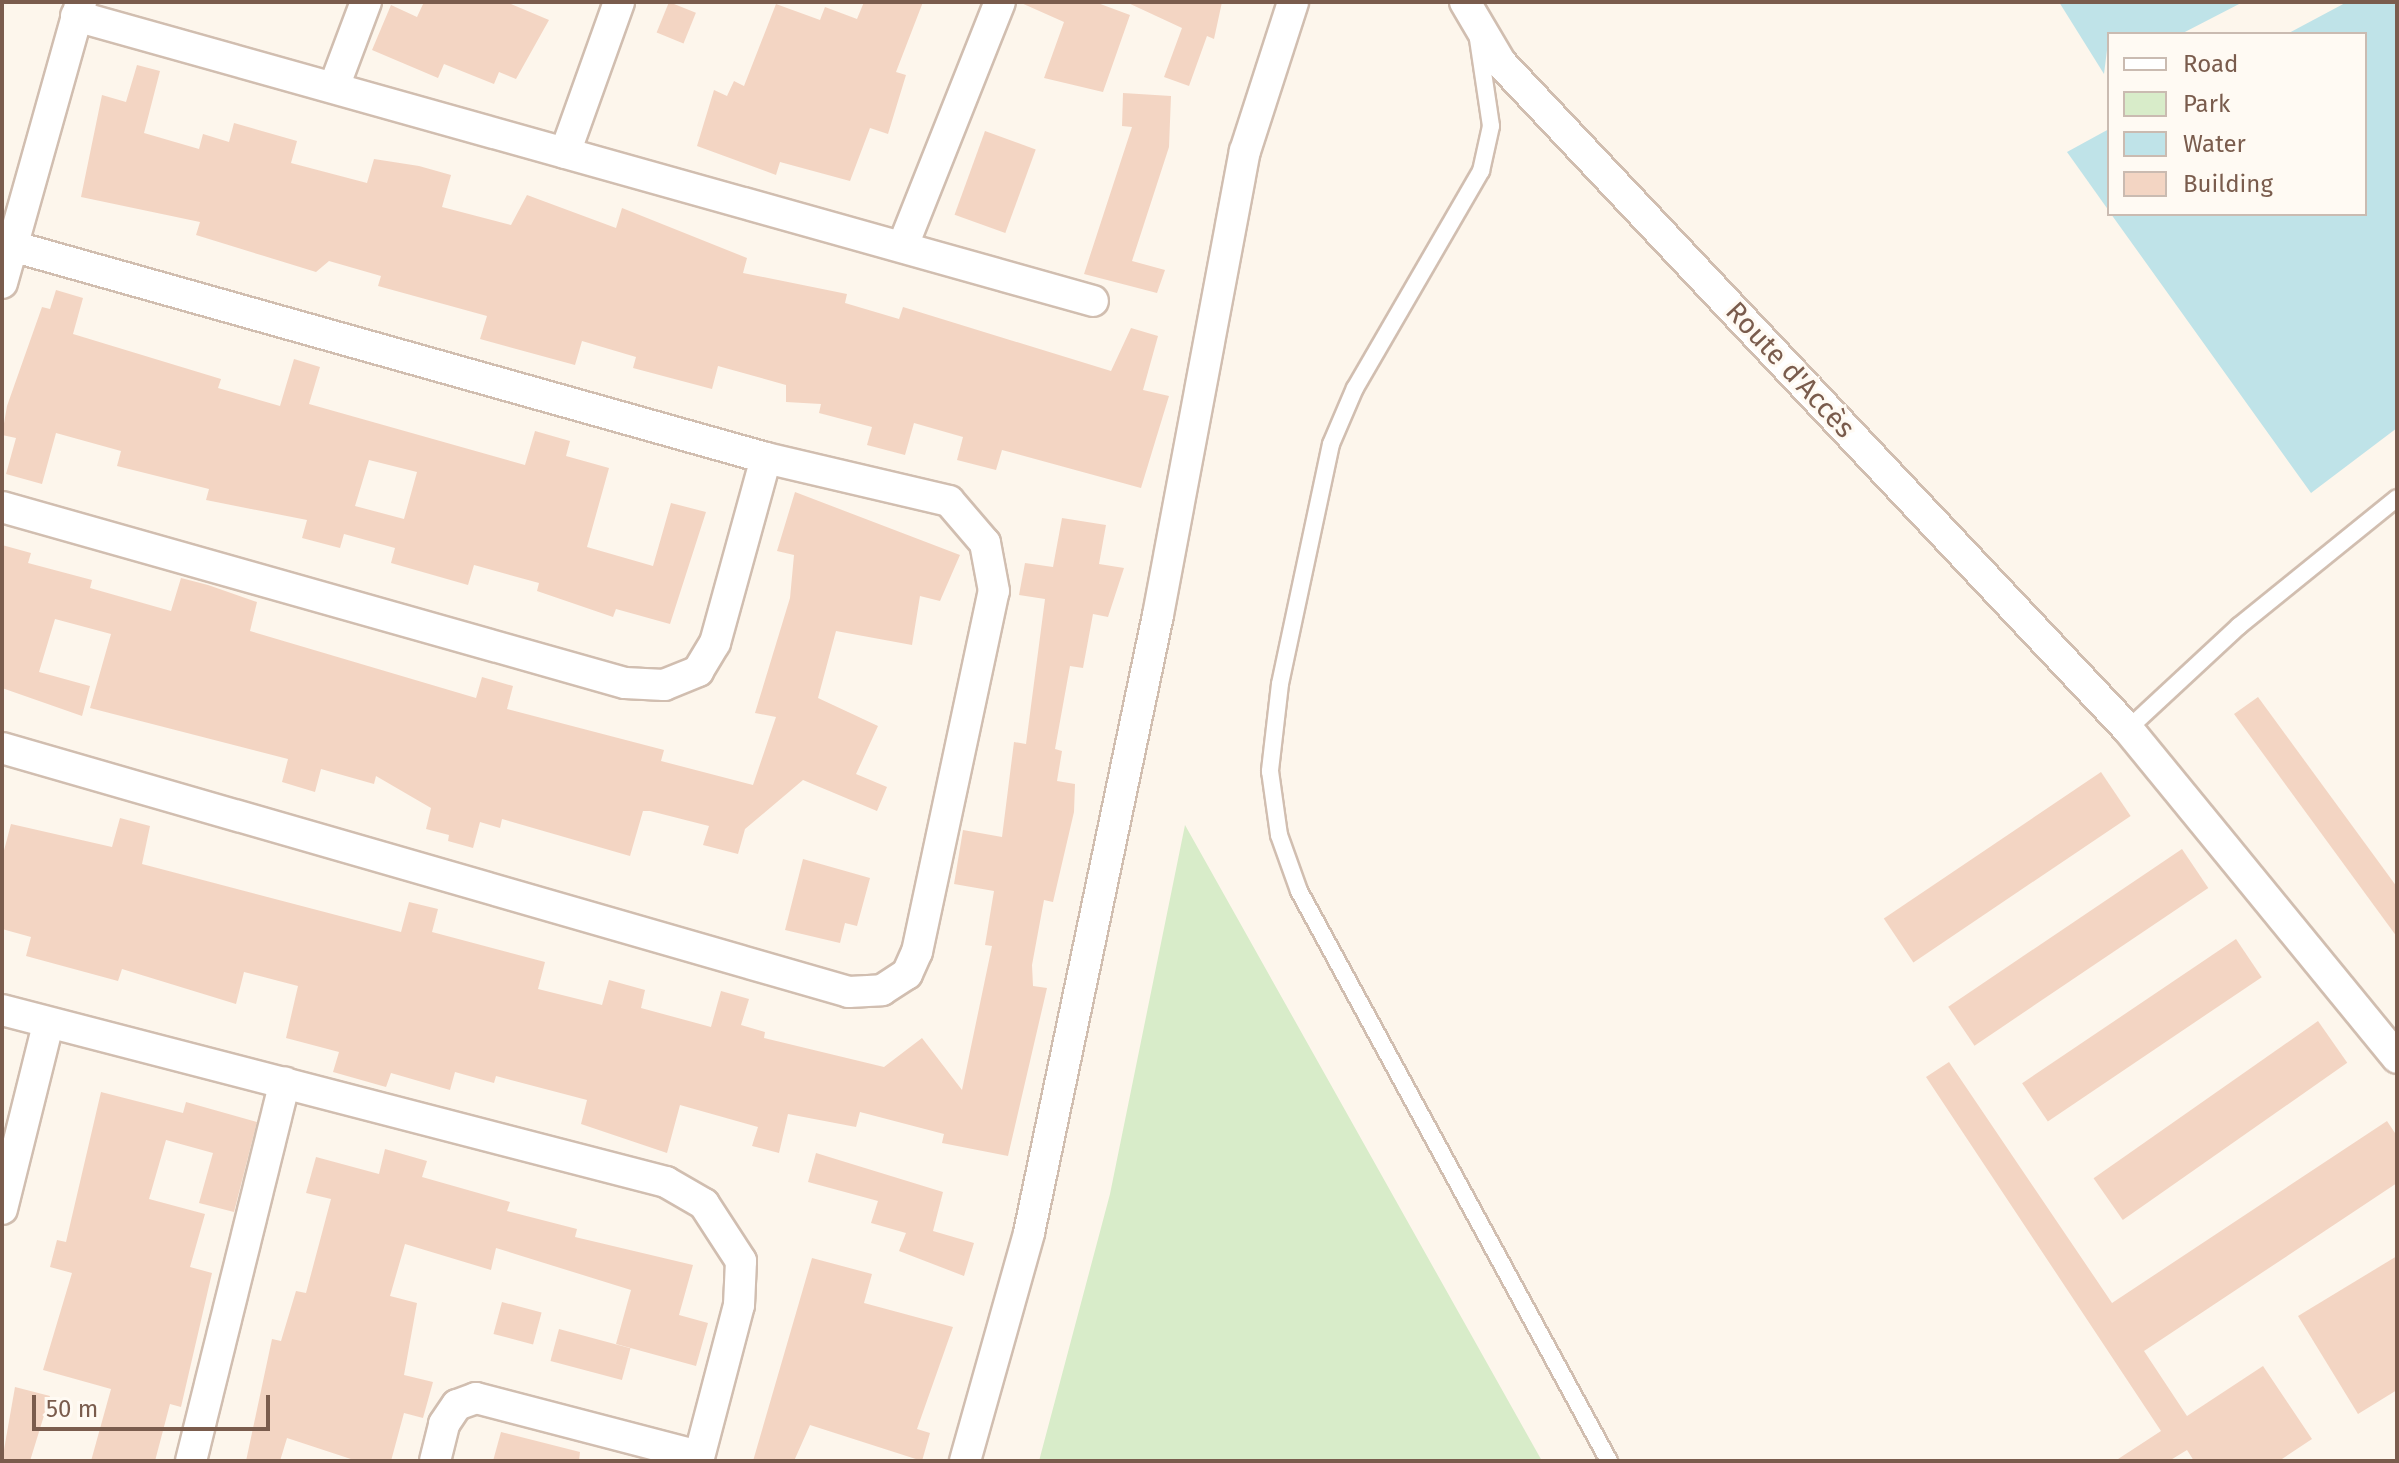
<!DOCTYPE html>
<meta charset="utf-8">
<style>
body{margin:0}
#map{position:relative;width:2399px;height:1463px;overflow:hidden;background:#fdf6ec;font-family:"Fira Sans",sans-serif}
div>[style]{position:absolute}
.green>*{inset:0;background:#d8ecc9}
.water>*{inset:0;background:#bfe3e8}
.building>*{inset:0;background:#f3d5c3;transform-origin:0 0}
.roads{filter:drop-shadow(2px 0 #d1beb0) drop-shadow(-2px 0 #d1beb0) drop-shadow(0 2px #d1beb0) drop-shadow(0 -2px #d1beb0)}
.service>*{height:16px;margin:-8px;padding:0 8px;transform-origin:8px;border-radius:8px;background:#fff}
.minor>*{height:30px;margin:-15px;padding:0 15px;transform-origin:15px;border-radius:15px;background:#fff}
span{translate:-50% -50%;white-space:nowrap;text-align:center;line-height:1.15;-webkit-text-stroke:6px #fffaf3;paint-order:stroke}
.street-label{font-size:28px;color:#7a5c4d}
.frame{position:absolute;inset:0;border:4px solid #7a5c4d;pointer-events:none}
.legend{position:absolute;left:2107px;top:32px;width:260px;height:184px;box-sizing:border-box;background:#fffaf3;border:2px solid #cabbb1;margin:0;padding:10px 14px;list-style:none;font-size:24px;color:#7a5c4d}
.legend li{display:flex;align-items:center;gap:16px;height:40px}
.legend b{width:40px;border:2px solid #cabbb1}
.scale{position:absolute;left:32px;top:1395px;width:238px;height:36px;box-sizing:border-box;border:4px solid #7a5c4d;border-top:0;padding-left:10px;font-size:24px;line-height:28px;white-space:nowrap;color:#7a5c4d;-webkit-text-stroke:6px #fffaf3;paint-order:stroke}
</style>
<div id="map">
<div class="green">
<i style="clip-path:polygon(1185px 825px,1542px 1461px,1039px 1461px,1110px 1194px)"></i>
</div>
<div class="water">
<i style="clip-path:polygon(2059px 2px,2243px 2px,2181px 34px,2109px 34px,2104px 74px)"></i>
<i style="clip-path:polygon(2347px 2px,2397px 2px,2397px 428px,2311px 493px,2111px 214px,2365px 214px,2365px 34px,2287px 34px)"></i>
<i style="clip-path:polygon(2109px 129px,2109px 211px,2067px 152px)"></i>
</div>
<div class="building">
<i style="clip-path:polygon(424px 2px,506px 2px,549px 20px,516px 79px,499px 72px,494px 84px,444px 64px,438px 78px,372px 50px,391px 5px,417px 17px)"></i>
<i style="left:669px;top:2px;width:29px;height:33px;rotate:22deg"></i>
<i style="clip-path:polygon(864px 2px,923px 2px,896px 72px,906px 75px,888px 134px,870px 128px,850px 181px,780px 162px,776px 175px,697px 146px,714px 90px,727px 96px,734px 81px,744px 86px,776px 4px,820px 20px,825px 7px,857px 19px)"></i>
<i style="clip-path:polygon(1019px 2px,1095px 2px,1130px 15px,1103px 92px,1044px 78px,1064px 22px)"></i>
<i style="clip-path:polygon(1126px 2px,1222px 2px,1214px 39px,1207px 36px,1189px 86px,1164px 77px,1182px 28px)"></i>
<i style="clip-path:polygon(137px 65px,160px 71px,144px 133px,199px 149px,203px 134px,229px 142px,234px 123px,297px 141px,291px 163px,367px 183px,374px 159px,419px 166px,451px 175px,442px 207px,511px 225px,527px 195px,616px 228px,622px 208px,747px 258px,743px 273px,847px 294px,845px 303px,899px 319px,903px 307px,1111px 371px,1131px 328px,1158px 336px,1143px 390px,1169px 396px,1141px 488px,1002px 450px,996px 470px,957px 460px,963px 437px,914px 423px,905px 455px,867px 445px,872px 427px,819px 413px,821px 404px,786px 402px,786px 385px,718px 366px,712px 389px,633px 368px,636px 357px,582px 341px,575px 365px,480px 339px,487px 316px,378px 286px,381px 276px,329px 261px,316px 272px,196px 235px,200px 222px,81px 197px,102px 95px,126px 102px)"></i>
<i style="clip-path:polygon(1123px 93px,1171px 96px,1169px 147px,1132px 261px,1165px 270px,1157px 293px,1084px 274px,1132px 127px,1122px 126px)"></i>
<i style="left:985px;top:131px;width:54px;height:89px;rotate:20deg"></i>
<i style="clip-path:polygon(evenodd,56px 290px,83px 298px,73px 334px,221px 379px,218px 388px,280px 406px,294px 359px,320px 367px,309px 404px,525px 465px,535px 431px,570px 441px,566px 456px,609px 468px,587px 547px,653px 566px,671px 503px,706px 512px,670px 624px,616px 609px,613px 617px,537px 591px,539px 583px,474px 565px,468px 585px,391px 563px,395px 548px,344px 534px,340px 548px,302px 538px,307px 520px,206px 500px,209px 489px,117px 466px,121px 451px,56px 433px,42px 484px,6px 474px,16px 438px,2px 435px,7px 406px,42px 307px,50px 309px,56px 290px,369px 460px,417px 472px,404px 519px,355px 506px,369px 460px)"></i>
<i style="clip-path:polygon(795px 492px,960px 555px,940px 601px,920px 596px,912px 645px,836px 631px,818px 698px,878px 726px,856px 774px,887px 787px,877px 811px,803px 780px,745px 829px,738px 854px,703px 845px,709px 826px,650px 811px,643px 811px,630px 856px,502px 819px,500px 828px,480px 822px,473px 848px,448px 841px,449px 835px,426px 829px,431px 808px,376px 776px,374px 784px,321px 769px,315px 792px,282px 782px,288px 759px,90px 708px,111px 634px,55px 619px,39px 672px,90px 686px,82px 716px,2px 688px,2px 545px,31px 553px,28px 563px,92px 580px,90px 588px,171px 611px,181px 578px,208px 585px,257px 602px,250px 631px,476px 698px,482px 677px,513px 686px,507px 709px,664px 750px,661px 761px,753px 785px,776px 717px,755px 713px,790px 598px,794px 555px,777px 551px)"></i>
<i style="clip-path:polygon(1062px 518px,1106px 525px,1099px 564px,1124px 568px,1108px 617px,1093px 614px,1083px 668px,1070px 666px,1055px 749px,1062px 751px,1057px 781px,1075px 784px,1074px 812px,1053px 902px,1044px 900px,1032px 965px,1033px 986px,1047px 988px,1008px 1156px,942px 1143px,944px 1134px,860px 1112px,856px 1127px,788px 1114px,779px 1153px,752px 1146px,758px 1127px,680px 1105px,667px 1153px,581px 1124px,587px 1100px,496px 1076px,494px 1083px,455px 1072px,450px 1090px,391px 1073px,386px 1087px,333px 1072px,339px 1052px,286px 1038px,298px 986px,244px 972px,236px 1004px,122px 969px,118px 981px,26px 956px,31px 937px,2px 929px,2px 858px,11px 824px,112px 847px,120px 818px,150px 826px,142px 864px,401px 932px,409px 902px,438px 909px,432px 932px,545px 962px,538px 989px,602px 1005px,609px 980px,645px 990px,641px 1008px,711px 1027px,721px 991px,749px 999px,741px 1025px,765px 1032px,764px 1038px,884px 1067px,922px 1038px,962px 1090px,992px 946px,985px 945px,994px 891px,954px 884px,963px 830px,1002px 837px,1014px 742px,1026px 744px,1045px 599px,1019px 595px,1025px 563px,1053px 567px)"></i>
<i style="clip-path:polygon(2258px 697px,2397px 887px,2397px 937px,2234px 714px)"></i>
<i style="left:2101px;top:772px;width:53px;height:262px;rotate:56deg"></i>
<i style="left:2182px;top:849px;width:47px;height:282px;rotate:56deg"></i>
<i style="clip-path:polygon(803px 859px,870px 878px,857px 926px,845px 923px,840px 943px,785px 930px)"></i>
<i style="left:2236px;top:939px;width:46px;height:258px;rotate:56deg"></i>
<i style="left:2318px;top:1021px;width:51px;height:274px;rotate:55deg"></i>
<i style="clip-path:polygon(1949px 1062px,2112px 1303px,2387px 1121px,2397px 1136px,2397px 1183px,2144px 1351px,2187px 1416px,2263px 1366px,2312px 1439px,2279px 1461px,2194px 1461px,2187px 1450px,2169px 1461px,2115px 1461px,2161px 1431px,1926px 1077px)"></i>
<i style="clip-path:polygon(101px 1092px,183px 1113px,186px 1102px,257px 1122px,234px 1212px,199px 1203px,213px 1153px,166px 1140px,149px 1199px,205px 1214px,190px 1267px,212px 1273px,181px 1407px,170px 1404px,155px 1461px,91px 1461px,111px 1389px,43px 1370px,72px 1273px,50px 1267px,57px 1240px,66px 1242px)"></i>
<i style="clip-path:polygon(385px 1149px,427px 1161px,422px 1177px,510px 1202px,507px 1211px,577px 1229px,575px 1237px,693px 1265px,679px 1315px,708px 1323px,696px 1366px,616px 1344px,631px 1290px,496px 1248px,491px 1270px,405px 1244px,390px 1296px,417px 1303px,404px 1375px,433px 1382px,423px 1418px,404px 1413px,391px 1461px,357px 1461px,287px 1438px,280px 1461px,246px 1461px,272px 1339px,281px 1341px,296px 1291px,306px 1293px,331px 1199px,306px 1193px,316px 1157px,379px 1174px)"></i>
<i style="clip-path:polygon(816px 1153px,943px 1192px,933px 1231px,974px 1243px,964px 1276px,899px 1251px,906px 1233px,871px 1223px,878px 1201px,808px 1182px)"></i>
<i style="clip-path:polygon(2397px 1256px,2397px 1390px,2358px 1414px,2298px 1316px)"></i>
<i style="clip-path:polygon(812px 1258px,872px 1274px,864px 1303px,953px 1327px,917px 1429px,930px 1433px,922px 1461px,810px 1425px,794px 1461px,753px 1461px)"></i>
<i style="left:502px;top:1302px;width:41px;height:33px;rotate:15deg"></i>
<i style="left:559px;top:1329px;width:74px;height:33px;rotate:15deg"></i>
<i style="clip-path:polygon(15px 1387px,50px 1396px,30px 1461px,2px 1461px)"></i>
<i style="clip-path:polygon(501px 1432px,580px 1452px,579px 1461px,493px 1461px)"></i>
</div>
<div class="roads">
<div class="service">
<i style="left:1478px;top:39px;width:88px;rotate:81.5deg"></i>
<i style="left:1491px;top:126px;width:46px;rotate:102.5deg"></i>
<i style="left:1481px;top:171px;width:251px;rotate:120.1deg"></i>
<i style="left:1355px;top:388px;width:61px;rotate:113.2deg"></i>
<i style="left:1331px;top:444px;width:245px;rotate:102deg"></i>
<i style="left:1280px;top:684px;width:88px;rotate:96.6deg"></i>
<i style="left:1270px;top:771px;width:65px;rotate:82deg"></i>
<i style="left:1279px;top:835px;width:59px;rotate:70.3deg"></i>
<i style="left:1299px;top:891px;width:649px;rotate:61.46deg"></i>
<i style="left:2128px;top:729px;width:151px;rotate:-42.9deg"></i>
<i style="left:2239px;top:626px;width:203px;rotate:-39deg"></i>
</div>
<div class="minor">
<i style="left:1465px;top:2px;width:71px;rotate:59.5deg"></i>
<i style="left:1501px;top:63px;width:915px;rotate:46.73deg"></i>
<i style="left:2128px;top:729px;width:425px;rotate:50.7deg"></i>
<i style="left:76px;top:16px;width:1056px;rotate:15.65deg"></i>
<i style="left:334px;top:87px;width:91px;rotate:-69.4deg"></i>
<i style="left:565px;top:153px;width:160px;rotate:-70.3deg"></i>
<i style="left:904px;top:243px;width:259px;rotate:-68.3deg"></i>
<i style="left:2px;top:283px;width:292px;rotate:-74.3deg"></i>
<i style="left:2px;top:507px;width:647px;rotate:15.78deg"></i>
<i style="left:625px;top:683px;width:39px;rotate:3deg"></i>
<i style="left:664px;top:685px;width:37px;rotate:-22deg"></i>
<i style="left:698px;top:671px;width:33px;rotate:-59deg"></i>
<i style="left:715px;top:643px;width:192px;rotate:-74.6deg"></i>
<i style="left:2px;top:748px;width:881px;rotate:16.07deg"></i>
<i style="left:849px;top:992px;width:33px;rotate:-3deg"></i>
<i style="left:882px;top:990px;width:30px;rotate:-33deg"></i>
<i style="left:907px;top:974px;width:24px;rotate:-66deg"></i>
<i style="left:917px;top:952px;width:369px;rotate:-78deg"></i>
<i style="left:994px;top:591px;width:49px;rotate:-100.6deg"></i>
<i style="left:985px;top:543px;width:55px;rotate:-130.6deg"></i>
<i style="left:949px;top:501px;width:188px;rotate:-166.8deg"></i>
<i style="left:766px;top:458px;width:783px;rotate:-164.3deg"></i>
<i style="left:2px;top:1010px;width:686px;rotate:14.52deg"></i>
<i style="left:666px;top:1182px;width:44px;rotate:30.1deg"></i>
<i style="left:704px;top:1204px;width:68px;rotate:57deg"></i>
<i style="left:741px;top:1261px;width:44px;rotate:92.6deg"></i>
<i style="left:739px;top:1305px;width:161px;rotate:104.7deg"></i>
<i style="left:2px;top:1209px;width:191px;rotate:-76deg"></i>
<i style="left:191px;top:1461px;width:390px;rotate:-76.1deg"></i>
<i style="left:435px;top:1461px;width:38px;rotate:-76deg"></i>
<i style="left:444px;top:1424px;width:23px;rotate:-56deg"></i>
<i style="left:457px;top:1405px;width:20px;rotate:-20deg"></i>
<i style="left:476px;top:1398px;width:230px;rotate:14.6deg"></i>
<i style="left:965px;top:1461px;width:237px;rotate:-74.3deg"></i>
<i style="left:1029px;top:1233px;width:631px;rotate:-78.21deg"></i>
<i style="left:1158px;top:615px;width:472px;rotate:-79.4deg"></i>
<i style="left:1245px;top:151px;width:157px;rotate:-72.1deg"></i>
</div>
</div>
<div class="street-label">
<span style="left:1790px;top:370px;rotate:47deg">Route d'Accès</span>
</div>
<div class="frame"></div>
<ul class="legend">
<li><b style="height:10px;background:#fff"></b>Road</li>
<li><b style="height:22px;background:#d8ecc9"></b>Park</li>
<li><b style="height:22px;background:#bfe3e8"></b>Water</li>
<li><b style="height:22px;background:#f3d5c3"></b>Building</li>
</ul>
<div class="scale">50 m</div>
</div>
